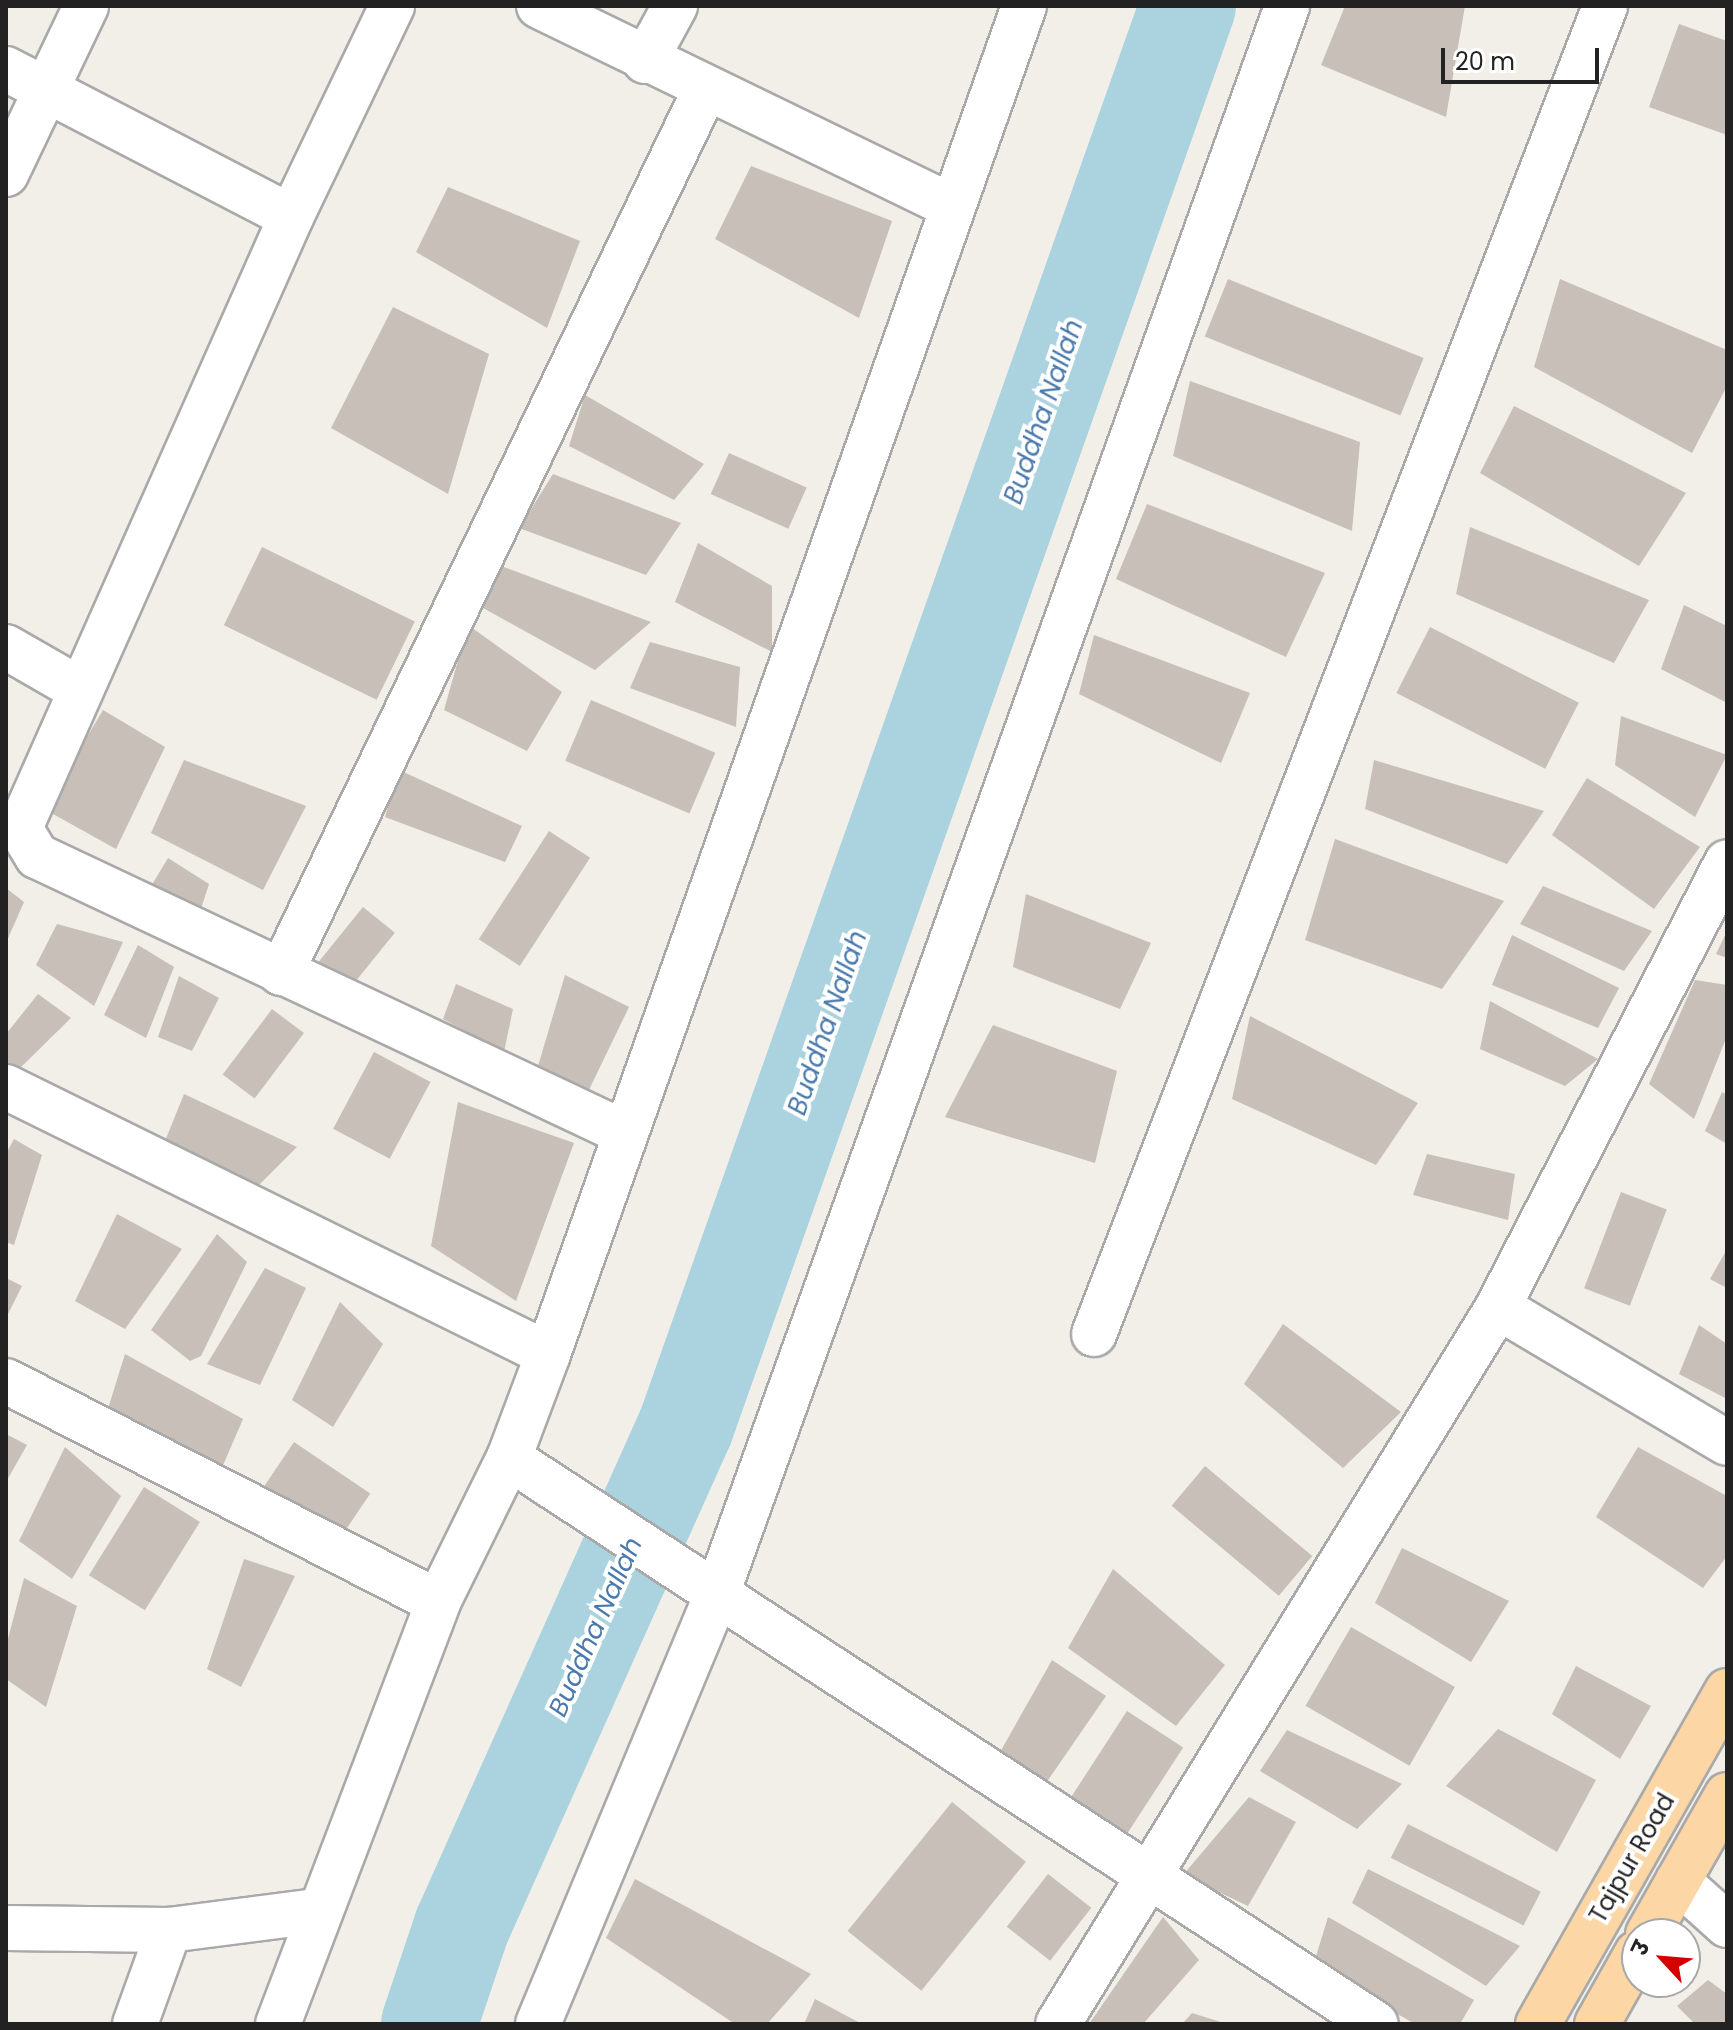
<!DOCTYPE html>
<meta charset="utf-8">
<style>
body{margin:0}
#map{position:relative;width:1733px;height:2030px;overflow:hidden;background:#f2efe9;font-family:Poppins,"Noto Sans Devanagari",sans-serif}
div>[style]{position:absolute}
.river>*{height:96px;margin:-48px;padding:0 48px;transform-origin:48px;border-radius:48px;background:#aad3df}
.building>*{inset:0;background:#c7bfb8;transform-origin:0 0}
.roads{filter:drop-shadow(2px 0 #a9a9a9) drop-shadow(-2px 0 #a9a9a9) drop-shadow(0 2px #a9a9a9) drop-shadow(0 -2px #a9a9a9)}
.minor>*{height:44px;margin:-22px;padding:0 22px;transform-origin:22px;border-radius:22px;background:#fff}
.major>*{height:44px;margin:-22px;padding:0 22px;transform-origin:22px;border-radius:22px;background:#fcd6a4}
span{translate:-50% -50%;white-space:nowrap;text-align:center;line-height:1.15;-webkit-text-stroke:8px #fff;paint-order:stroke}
.street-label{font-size:24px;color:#222}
.water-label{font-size:26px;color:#4a7aab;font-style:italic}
.frame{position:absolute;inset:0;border:8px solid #222;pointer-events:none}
.north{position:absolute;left:1621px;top:1918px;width:80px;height:80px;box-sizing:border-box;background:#fff;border:2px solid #a7a7a7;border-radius:50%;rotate:296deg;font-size:22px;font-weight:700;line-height:32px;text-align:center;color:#222}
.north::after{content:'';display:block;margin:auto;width:28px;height:36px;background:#d40000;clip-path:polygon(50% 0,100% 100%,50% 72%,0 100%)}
.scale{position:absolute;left:1441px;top:48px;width:158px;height:36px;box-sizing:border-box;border:4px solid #222;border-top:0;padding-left:10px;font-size:24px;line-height:28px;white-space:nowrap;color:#222;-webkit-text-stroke:6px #fff;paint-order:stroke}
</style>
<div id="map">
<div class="river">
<i style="left:429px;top:2024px;width:103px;rotate:-71.4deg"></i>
<i style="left:462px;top:1926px;width:548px;rotate:-65.87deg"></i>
<i style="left:686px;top:1426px;width:1506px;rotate:-70.53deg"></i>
</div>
<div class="building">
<i style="clip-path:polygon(1345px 6px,1465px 6px,1446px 117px,1321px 65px)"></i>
<i style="clip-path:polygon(1679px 24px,1727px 41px,1727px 135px,1649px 107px)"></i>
<i style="clip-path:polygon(751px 166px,892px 221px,859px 318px,715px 239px)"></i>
<i style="clip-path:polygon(448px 187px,580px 241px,547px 328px,416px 252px)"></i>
<i style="left:1228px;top:279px;width:211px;height:62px;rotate:22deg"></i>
<i style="clip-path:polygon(1560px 279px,1727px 350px,1727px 386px,1692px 453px,1534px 367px)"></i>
<i style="clip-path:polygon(393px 307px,489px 354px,448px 494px,331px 428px)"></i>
<i style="clip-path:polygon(1190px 381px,1360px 442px,1352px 531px,1173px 456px)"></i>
<i style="clip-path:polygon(585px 395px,704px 464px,674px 500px,569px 446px)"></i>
<i style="clip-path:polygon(1514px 406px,1686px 493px,1639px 566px,1480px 473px)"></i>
<i style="left:729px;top:453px;width:85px;height:45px;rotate:24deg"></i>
<i style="clip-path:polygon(553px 474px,681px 523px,646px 575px,519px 528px)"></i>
<i style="clip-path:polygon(1147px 504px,1325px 573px,1286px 657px,1116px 579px)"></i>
<i style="clip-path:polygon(1470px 527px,1649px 600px,1614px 663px,1456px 594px)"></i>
<i style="clip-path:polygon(698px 543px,772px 586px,772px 652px,675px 602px)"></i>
<i style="left:262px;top:547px;width:170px;height:87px;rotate:26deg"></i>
<i style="clip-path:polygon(501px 566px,651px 622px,595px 670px,483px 608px)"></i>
<i style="clip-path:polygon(1684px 605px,1727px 626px,1727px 703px,1661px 669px)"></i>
<i style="clip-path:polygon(468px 625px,562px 692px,527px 751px,444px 710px)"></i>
<i style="left:1430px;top:627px;width:167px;height:74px;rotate:27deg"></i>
<i style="clip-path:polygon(1094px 635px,1250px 693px,1221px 763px,1079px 694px)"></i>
<i style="clip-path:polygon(650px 642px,740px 667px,736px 727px,630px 688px)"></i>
<i style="left:591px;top:700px;width:135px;height:66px;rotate:23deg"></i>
<i style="clip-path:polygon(103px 710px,165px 747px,116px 849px,44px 809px)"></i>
<i style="clip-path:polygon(1621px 716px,1727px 755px,1695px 817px,1615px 765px)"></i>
<i style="clip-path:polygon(184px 760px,306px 806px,263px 890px,151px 833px)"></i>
<i style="clip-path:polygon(1374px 760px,1544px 811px,1507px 864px,1365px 809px)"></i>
<i style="clip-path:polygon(399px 770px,522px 826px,505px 862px,385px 817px)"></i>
<i style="clip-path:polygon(1587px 778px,1700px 847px,1654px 909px,1552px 835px)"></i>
<i style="left:549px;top:831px;width:49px;height:129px;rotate:33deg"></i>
<i style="clip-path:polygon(1335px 839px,1504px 901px,1442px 989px,1305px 940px)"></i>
<i style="clip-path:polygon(168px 858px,209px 884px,198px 918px,147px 893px)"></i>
<i style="clip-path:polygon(1543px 886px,1652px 931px,1624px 971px,1520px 924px)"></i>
<i style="clip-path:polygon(6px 888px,24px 902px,6px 943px)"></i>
<i style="clip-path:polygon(1026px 894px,1151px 943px,1120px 1009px,1013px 967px)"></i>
<i style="left:363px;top:907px;width:41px;height:80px;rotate:39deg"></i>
<i style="clip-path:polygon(57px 924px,123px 942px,94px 1006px,36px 965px)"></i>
<i style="clip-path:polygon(1727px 931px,1727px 958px,1716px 954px)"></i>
<i style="clip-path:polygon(1512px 935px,1619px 988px,1598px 1028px,1492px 985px)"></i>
<i style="clip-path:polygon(138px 945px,174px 967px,146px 1038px,104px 1015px)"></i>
<i style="clip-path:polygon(565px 975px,629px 1007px,587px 1094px,538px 1066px)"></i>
<i style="clip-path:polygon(179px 976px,219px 998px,192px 1051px,158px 1037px)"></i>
<i style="clip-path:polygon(1695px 980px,1727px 985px,1727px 1036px,1694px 1119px,1649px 1084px)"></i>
<i style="clip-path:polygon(456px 984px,513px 1009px,504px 1052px,443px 1019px)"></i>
<i style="clip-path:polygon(38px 994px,71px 1018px,15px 1073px,6px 1066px,6px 1034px)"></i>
<i style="clip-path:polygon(1490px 1001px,1598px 1059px,1565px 1086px,1480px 1049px)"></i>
<i style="left:272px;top:1009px;width:40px;height:82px;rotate:37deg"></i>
<i style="clip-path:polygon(1250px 1016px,1418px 1103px,1376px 1165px,1232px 1099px)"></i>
<i style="clip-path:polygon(993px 1025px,1117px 1071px,1095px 1163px,945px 1117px)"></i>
<i style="left:374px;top:1052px;width:64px;height:87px;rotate:28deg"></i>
<i style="clip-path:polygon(1722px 1092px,1727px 1095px,1727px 1144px,1705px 1131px)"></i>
<i style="clip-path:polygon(184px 1094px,297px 1147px,252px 1192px,163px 1146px)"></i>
<i style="clip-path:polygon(458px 1102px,574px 1143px,516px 1301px,431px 1246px)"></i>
<i style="clip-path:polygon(14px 1139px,42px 1155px,14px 1245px,6px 1242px,6px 1154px)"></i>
<i style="clip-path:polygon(1427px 1154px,1515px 1174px,1508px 1220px,1413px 1195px)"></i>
<i style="left:1621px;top:1192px;width:49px;height:103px;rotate:21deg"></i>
<i style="clip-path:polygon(117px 1214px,182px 1249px,125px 1329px,75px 1301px)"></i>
<i style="clip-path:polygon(217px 1234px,247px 1262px,201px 1356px,190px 1361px,151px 1330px)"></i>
<i style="clip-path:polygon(1727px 1249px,1727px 1288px,1710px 1279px)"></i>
<i style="clip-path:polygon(265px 1268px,306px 1288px,260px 1385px,207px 1364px)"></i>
<i style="clip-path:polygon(6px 1278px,22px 1286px,6px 1318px)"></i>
<i style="clip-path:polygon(340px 1302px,383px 1344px,333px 1427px,292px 1400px)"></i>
<i style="clip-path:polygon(1283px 1324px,1401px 1412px,1343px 1468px,1244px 1384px)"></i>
<i style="clip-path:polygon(1699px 1325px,1727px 1344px,1727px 1399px,1679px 1374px)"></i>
<i style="clip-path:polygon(125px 1354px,243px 1419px,221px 1470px,106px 1415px)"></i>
<i style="clip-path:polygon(6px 1434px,27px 1445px,6px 1482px)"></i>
<i style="left:294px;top:1442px;width:92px;height:53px;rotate:34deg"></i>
<i style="clip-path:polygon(65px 1447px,121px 1496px,72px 1579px,19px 1541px)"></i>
<i style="clip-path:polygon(1638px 1447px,1727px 1496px,1727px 1556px,1703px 1588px,1596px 1517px)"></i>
<i style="left:1205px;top:1466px;width:140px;height:52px;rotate:40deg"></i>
<i style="left:144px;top:1487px;width:66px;height:104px;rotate:32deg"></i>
<i style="clip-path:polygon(1402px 1548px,1509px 1601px,1471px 1662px,1375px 1603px)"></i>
<i style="clip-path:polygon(244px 1559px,295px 1576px,241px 1687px,207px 1669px)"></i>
<i style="clip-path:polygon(1113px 1569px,1225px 1665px,1176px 1726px,1068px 1648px)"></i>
<i style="clip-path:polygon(24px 1578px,77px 1606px,46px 1707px,6px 1679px,6px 1646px)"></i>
<i style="left:1351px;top:1627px;width:120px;height:91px;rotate:30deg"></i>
<i style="clip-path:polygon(1052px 1660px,1106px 1696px,1044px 1786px,999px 1754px)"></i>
<i style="clip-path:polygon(1576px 1666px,1651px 1706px,1620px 1759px,1552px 1714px)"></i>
<i style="left:1127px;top:1711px;width:67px;height:103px;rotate:33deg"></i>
<i style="clip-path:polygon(1498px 1729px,1596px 1780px,1557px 1852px,1446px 1786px)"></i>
<i style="clip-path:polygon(1287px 1730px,1402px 1784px,1357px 1829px,1260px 1771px)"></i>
<i style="clip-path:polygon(1249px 1797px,1296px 1822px,1248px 1906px,1183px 1875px)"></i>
<i style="left:952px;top:1802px;width:95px;height:166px;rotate:39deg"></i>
<i style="left:1408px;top:1824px;width:149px;height:38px;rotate:27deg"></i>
<i style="clip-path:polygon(1368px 1869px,1520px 1946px,1486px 1986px,1352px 1903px)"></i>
<i style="left:1048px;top:1874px;width:55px;height:67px;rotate:38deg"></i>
<i style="clip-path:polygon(635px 1879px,811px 1974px,767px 2024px,735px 2024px,606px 1938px)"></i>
<i style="clip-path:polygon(1163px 1917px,1199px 1960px,1143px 2024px,1089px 2024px)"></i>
<i style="clip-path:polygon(1328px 1917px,1474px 2000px,1460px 2024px,1415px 2024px,1313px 1966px)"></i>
<i style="clip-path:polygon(1708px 1980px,1727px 1994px,1727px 2024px,1695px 2024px,1677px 2006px)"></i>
<i style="clip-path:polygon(815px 1999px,862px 2024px,804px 2024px)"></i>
<i style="clip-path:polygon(1192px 2013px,1224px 2023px,1224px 2024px,1182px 2024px)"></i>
</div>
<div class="roads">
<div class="minor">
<i style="left:539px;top:6px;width:458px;rotate:25.9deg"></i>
<i style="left:645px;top:61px;width:63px;rotate:-61.4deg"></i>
<i style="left:6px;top:69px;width:321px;rotate:27.4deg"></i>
<i style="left:291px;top:217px;width:234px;rotate:-64.4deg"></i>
<i style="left:6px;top:174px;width:186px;rotate:-64.5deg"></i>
<i style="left:291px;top:217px;width:668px;rotate:113.92deg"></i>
<i style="left:20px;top:828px;width:33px;rotate:59deg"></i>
<i style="left:37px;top:856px;width:648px;rotate:25.22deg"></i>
<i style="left:6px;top:647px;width:84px;rotate:29.9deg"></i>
<i style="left:281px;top:973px;width:980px;rotate:-64.35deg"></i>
<i style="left:6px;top:1087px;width:604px;rotate:26.23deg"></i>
<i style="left:1498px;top:1307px;width:266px;rotate:30.7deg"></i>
<i style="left:1094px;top:1334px;width:1423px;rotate:-68.95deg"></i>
<i style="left:6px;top:1381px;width:485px;rotate:27.1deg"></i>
<i style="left:509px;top:1458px;width:1035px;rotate:33.14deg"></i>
<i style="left:1678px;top:1881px;width:66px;rotate:41.9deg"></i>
<i style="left:6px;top:1928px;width:163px;rotate:0.7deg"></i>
<i style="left:169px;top:1930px;width:150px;rotate:-7.3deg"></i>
<i style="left:135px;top:2024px;width:100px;rotate:-70.1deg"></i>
<i style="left:278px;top:2024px;width:451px;rotate:-69.2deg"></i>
<i style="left:438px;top:1602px;width:161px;rotate:-63.8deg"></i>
<i style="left:509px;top:1458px;width:111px;rotate:-69.4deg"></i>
<i style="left:548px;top:1354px;width:1430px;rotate:-70.55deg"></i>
<i style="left:538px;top:2024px;width:466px;rotate:-67.4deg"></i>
<i style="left:717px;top:1594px;width:1687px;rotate:-70.25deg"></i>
<i style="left:1058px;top:2024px;width:841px;rotate:-58.46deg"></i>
<i style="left:1498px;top:1307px;width:500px;rotate:-62.77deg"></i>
</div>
<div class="major">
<i style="left:1648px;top:1934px;width:160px;rotate:-60.4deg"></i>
<i style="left:1538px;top:2024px;width:383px;rotate:-60.4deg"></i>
<i style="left:1597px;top:2024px;width:81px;rotate:-60.6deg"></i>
</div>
</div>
<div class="street-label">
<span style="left:1632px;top:1858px;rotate:-60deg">Tajpur Road</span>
</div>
<div class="water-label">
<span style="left:1044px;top:412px;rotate:-71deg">Buddha Nallah</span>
<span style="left:828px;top:1023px;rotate:-71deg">Buddha Nallah</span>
<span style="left:596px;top:1627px;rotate:-66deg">Buddha Nallah</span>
</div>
<div class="frame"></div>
<div class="north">उ</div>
<div class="scale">20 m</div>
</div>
